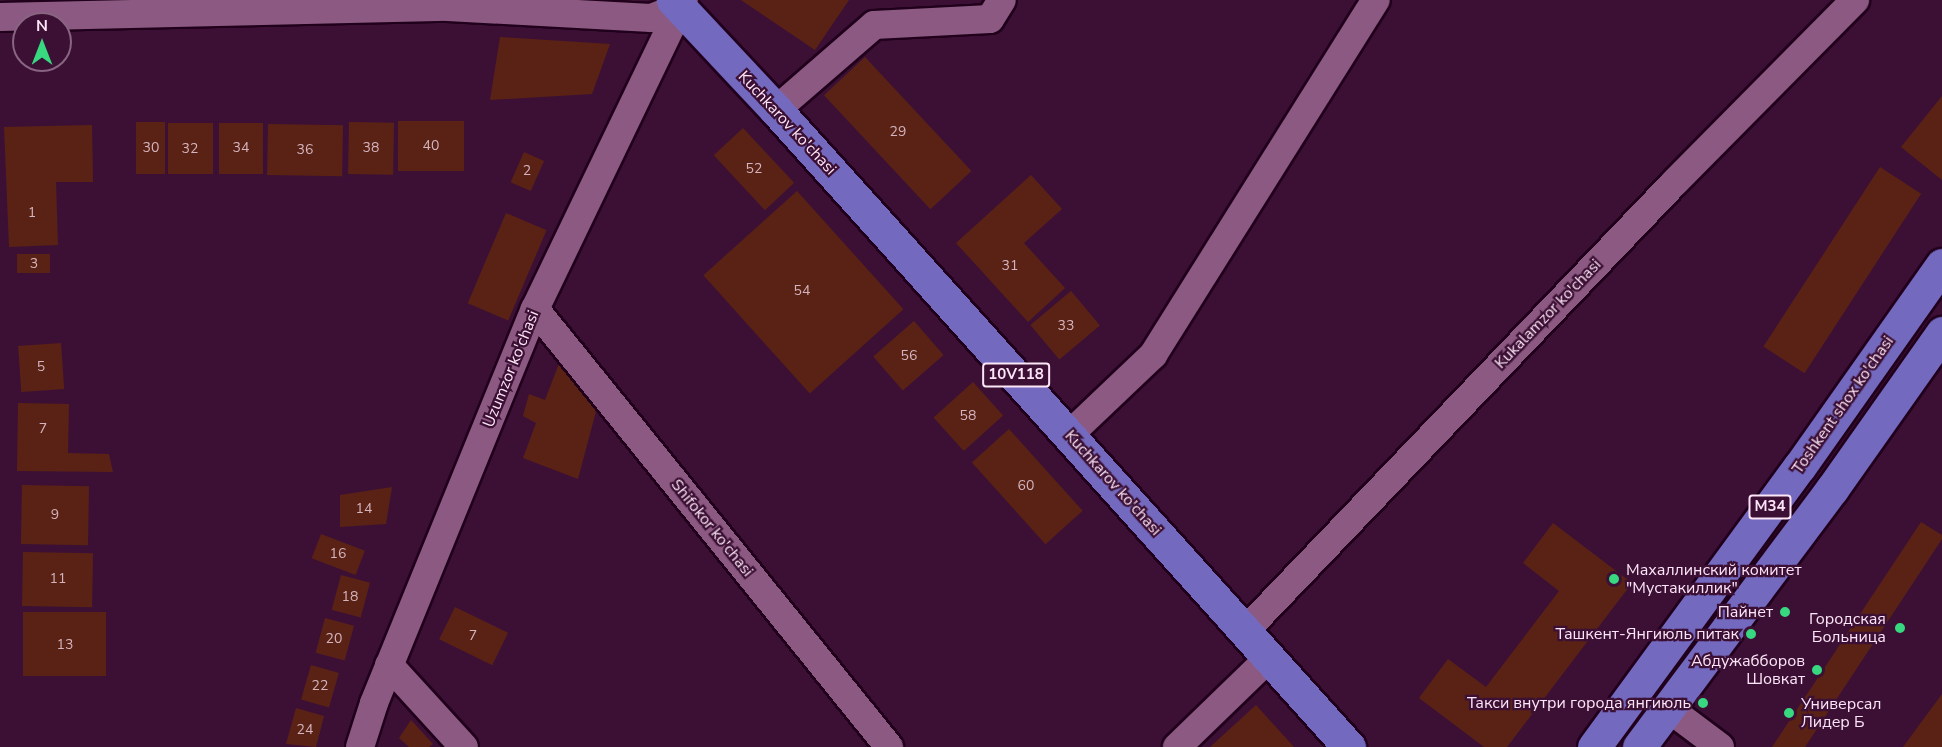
<!DOCTYPE html>
<meta charset="utf-8">
<style>
body{margin:0}
#map{position:relative;width:1942px;height:747px;overflow:hidden;background:#3c1035;font-family:"Nunito Sans",sans-serif}
div>[style]{position:absolute}
.building>*{inset:0;background:#5a2215;transform-origin:0 0}
.roads{filter:drop-shadow(2px 0 #21001c) drop-shadow(-2px 0 #21001c) drop-shadow(0 2px #21001c) drop-shadow(0 -2px #21001c)}
.minor>*{height:28px;margin:-14px;padding:0 14px;transform-origin:14px;border-radius:14px;background:#8b5981}
.major>*{height:33px;margin:-16.5px;padding:0 16.5px;transform-origin:16.5px;border-radius:16.5px;background:#7369bf}
.dots>*{width:16px;height:16px;translate:-50% -50%;box-sizing:border-box;border:3px solid #3c1035;border-radius:50%}
span{translate:-50% -50%;white-space:nowrap;text-align:center;line-height:1.15;-webkit-text-stroke:4.5px #3c1035;paint-order:stroke}
.number-label{font-size:14px;color:#d4b4be}
.number-label span{-webkit-text-stroke-width:0}
.shield-label span{padding:2px 4px;background:#3c1035;border:2px solid;border-radius:4px;-webkit-text-stroke-width:0}
.shield-label{font-size:15px;color:#fce5f6;font-weight:700}
.street-label{font-size:16px;color:#fce5f6}
.poi-label{font-size:16px;color:#fce5f6}
.left{translate:0 -50%;text-align:left}
.right{translate:-100% -50%;text-align:right}
.north{position:absolute;left:12px;top:12px;width:60px;height:60px;box-sizing:border-box;background:#3c1035;border:2px solid #896582;border-radius:50%;rotate:0deg;font-size:16px;font-weight:700;line-height:24px;text-align:center;color:#fce5f6}
.north::after{content:'';display:block;margin:auto;width:21px;height:27px;background:#37d880;clip-path:polygon(50% 0,100% 100%,50% 72%,0 100%)}
</style>
<div id="map">
<div class="building">
<i style="clip-path:polygon(741px 0,849px 0,815px 50px)"></i>
<i style="clip-path:polygon(500px 37px,610px 44px,592px 94px,490px 100px)"></i>
<i style="left:865px;top:57px;width:156px;height:56px;rotate:47deg"></i>
<i style="clip-path:polygon(1942px 96px,1942px 180px,1901px 147px)"></i>
<i style="left:398px;top:121px;width:66px;height:50px"></i>
<i style="left:136px;top:122px;width:29px;height:52px"></i>
<i style="left:349px;top:122px;width:45px;height:52px;rotate:1deg"></i>
<i style="left:168px;top:123px;width:45px;height:51px"></i>
<i style="left:219px;top:123px;width:44px;height:51px"></i>
<i style="left:268px;top:124px;width:75px;height:51px;rotate:1deg"></i>
<i style="clip-path:polygon(92px 125px,93px 182px,56px 182px,58px 245px,9px 247px,4px 127px)"></i>
<i style="left:743px;top:128px;width:75px;height:40px;rotate:47deg"></i>
<i style="left:524px;top:152px;width:22px;height:33px;rotate:24deg"></i>
<i style="left:1880px;top:167px;width:49px;height:214px;rotate:33deg"></i>
<i style="clip-path:polygon(1031px 175px,1062px 209px,1024px 243px,1065px 288px,1028px 322px,956px 243px)"></i>
<i style="left:797px;top:191px;width:159px;height:126px;rotate:48deg"></i>
<i style="left:506px;top:213px;width:44px;height:98px;rotate:23deg"></i>
<i style="left:50px;top:254px;width:19px;height:33px;rotate:90deg"></i>
<i style="left:1071px;top:291px;width:45px;height:53px;rotate:50deg"></i>
<i style="left:914px;top:321px;width:45px;height:54px;rotate:49deg"></i>
<i style="left:61px;top:343px;width:46px;height:43px;rotate:86deg"></i>
<i style="clip-path:polygon(560px 361px,598px 404px,578px 479px,523px 458px,536px 423px,523px 416px,529px 394px,545px 400px)"></i>
<i style="left:973px;top:382px;width:45px;height:53px;rotate:48deg"></i>
<i style="clip-path:polygon(18px 403px,69px 404px,68px 453px,109px 454px,113px 472px,17px 471px)"></i>
<i style="left:1009px;top:429px;width:110px;height:50px;rotate:48deg"></i>
<i style="left:22px;top:485px;width:67px;height:59px;rotate:1deg"></i>
<i style="clip-path:polygon(392px 487px,386px 524px,340px 527px,340px 495px)"></i>
<i style="clip-path:polygon(1921px 522px,1942px 535px,1942px 539px,1805px 747px,1772px 747px)"></i>
<i style="clip-path:polygon(1553px 523px,1632px 583px,1507px 747px,1484px 747px,1419px 698px,1448px 659px,1486px 687px,1559px 591px,1523px 563px)"></i>
<i style="left:321px;top:534px;width:47px;height:26px;rotate:21deg"></i>
<i style="left:23px;top:552px;width:70px;height:54px;rotate:1deg"></i>
<i style="left:341px;top:575px;width:30px;height:36px;rotate:15deg"></i>
<i style="left:455px;top:607px;width:59px;height:36px;rotate:26deg"></i>
<i style="left:106px;top:612px;width:64px;height:83px;rotate:90deg"></i>
<i style="left:325px;top:618px;width:30px;height:36px;rotate:15deg"></i>
<i style="left:311px;top:665px;width:29px;height:36px;rotate:16deg"></i>
<i style="clip-path:polygon(1942px 694px,1942px 747px,1903px 747px)"></i>
<i style="clip-path:polygon(1256px 705px,1294px 747px,1210px 747px)"></i>
<i style="clip-path:polygon(296px 708px,324px 716px,316px 747px,286px 744px)"></i>
<i style="clip-path:polygon(411px 720px,433px 744px,429px 747px,409px 747px,399px 738px)"></i>
</div>
<div class="roads">
<div class="minor">
<i style="left:0;top:17px;width:448px;rotate:-1.3deg"></i>
<i style="left:448px;top:7px;width:203px;rotate:3.1deg"></i>
<i style="left:651px;top:18px;width:31px;rotate:-21deg"></i>
<i style="left:776px;top:110px;width:130px;rotate:-40.9deg"></i>
<i style="left:874px;top:25px;width:116px;rotate:-3deg"></i>
<i style="left:990px;top:19px;width:22px;rotate:-58deg"></i>
<i style="left:535px;top:309px;width:563px;rotate:51.05deg"></i>
<i style="left:1070px;top:434px;width:115px;rotate:-43.6deg"></i>
<i style="left:1153px;top:355px;width:419px;rotate:-57.9deg"></i>
<i style="left:1245px;top:631px;width:622px;rotate:-46.24deg"></i>
<i style="left:1675px;top:182px;width:256px;rotate:-45.3deg"></i>
<i style="left:389px;top:665px;width:111px;rotate:47.6deg"></i>
<i style="left:1668px;top:708px;width:65px;rotate:36.9deg"></i>
<i style="left:360px;top:747px;width:46px;rotate:-72.3deg"></i>
<i style="left:374px;top:703px;width:426px;rotate:-67.8deg"></i>
<i style="left:535px;top:309px;width:343px;rotate:-64.3deg"></i>
<i style="left:1177px;top:747px;width:128px;rotate:-44.1deg"></i>
</div>
<div class="major">
<i style="left:673px;top:0;width:151px;rotate:46.9deg"></i>
<i style="left:776px;top:110px;width:857px;rotate:48.03deg"></i>
<i style="left:1594px;top:747px;width:348px;rotate:-53.8deg"></i>
<i style="left:1800px;top:466px;width:246px;rotate:-54.8deg"></i>
<i style="left:1639px;top:747px;width:322px;rotate:-53.2deg"></i>
<i style="left:1832px;top:489px;width:191px;rotate:-54.8deg"></i>
</div>
</div>
<div class="dots">
<i style="left:1614px;top:579px;background:#37d880"></i>
<i style="left:1785px;top:612px;background:#37d880"></i>
<i style="left:1900px;top:628px;background:#37d880"></i>
<i style="left:1751px;top:634px;background:#37d880"></i>
<i style="left:1817px;top:670px;background:#37d880"></i>
<i style="left:1703px;top:703px;background:#37d880"></i>
<i style="left:1789px;top:713px;background:#37d880"></i>
</div>
<div class="number-label">
<span style="left:898px;top:132px">29</span>
<span style="left:431px;top:146px">40</span>
<span style="left:151px;top:148px">30</span>
<span style="left:241px;top:148px">34</span>
<span style="left:371px;top:148px">38</span>
<span style="left:190px;top:149px">32</span>
<span style="left:305px;top:150px">36</span>
<span style="left:754px;top:169px">52</span>
<span style="left:527px;top:171px">2</span>
<span style="left:32px;top:213px">1</span>
<span style="left:34px;top:264px">3</span>
<span style="left:1010px;top:266px">31</span>
<span style="left:802px;top:291px">54</span>
<span style="left:1066px;top:326px">33</span>
<span style="left:909px;top:356px">56</span>
<span style="left:41px;top:367px">5</span>
<span style="left:968px;top:416px">58</span>
<span style="left:43px;top:429px">7</span>
<span style="left:1026px;top:486px">60</span>
<span style="left:364px;top:509px">14</span>
<span style="left:55px;top:515px">9</span>
<span style="left:338px;top:554px">16</span>
<span style="left:58px;top:579px">11</span>
<span style="left:350px;top:597px">18</span>
<span style="left:473px;top:636px">7</span>
<span style="left:334px;top:639px">20</span>
<span style="left:65px;top:645px">13</span>
<span style="left:320px;top:686px">22</span>
<span style="left:305px;top:730px">24</span>
</div>
<div class="shield-label">
<span style="left:1016px;top:375px">10V118</span>
<span style="left:1770px;top:507px">M34</span>
</div>
<div class="street-label">
<span style="left:787px;top:123px;rotate:47deg">Kuchkarov ko'chasi</span>
<span style="left:1548px;top:314px;rotate:-46deg">Kukalamzor ko'chasi</span>
<span style="left:511px;top:369px;rotate:-68deg">Uzumzor ko'chasi</span>
<span style="left:1843px;top:405px;rotate:-55deg">Toshkent shox ko'chasi</span>
<span style="left:1113px;top:483px;rotate:48deg">Kuchkarov ko'chasi</span>
<span style="left:712px;top:528px;rotate:51deg">Shifokor ko'chasi</span>
</div>
<div class="poi-label">
<span class="left" style="left:1626px;top:579px">Махаллинский комитет<br>"Мустакиллик"</span>
<span class="right" style="left:1773px;top:612px">Пайнет</span>
<span class="right" style="left:1886px;top:628px">Городская<br>Больница</span>
<span class="right" style="left:1739px;top:634px">Ташкент-Янгиюль питак</span>
<span class="right" style="left:1805px;top:670px">Абдужабборов<br>Шовкат</span>
<span class="right" style="left:1691px;top:703px">Такси внутри города янгиюль</span>
<span class="left" style="left:1801px;top:713px">Универсал<br>Лидер Б</span>
</div>
<div class="north">N</div>
</div>
